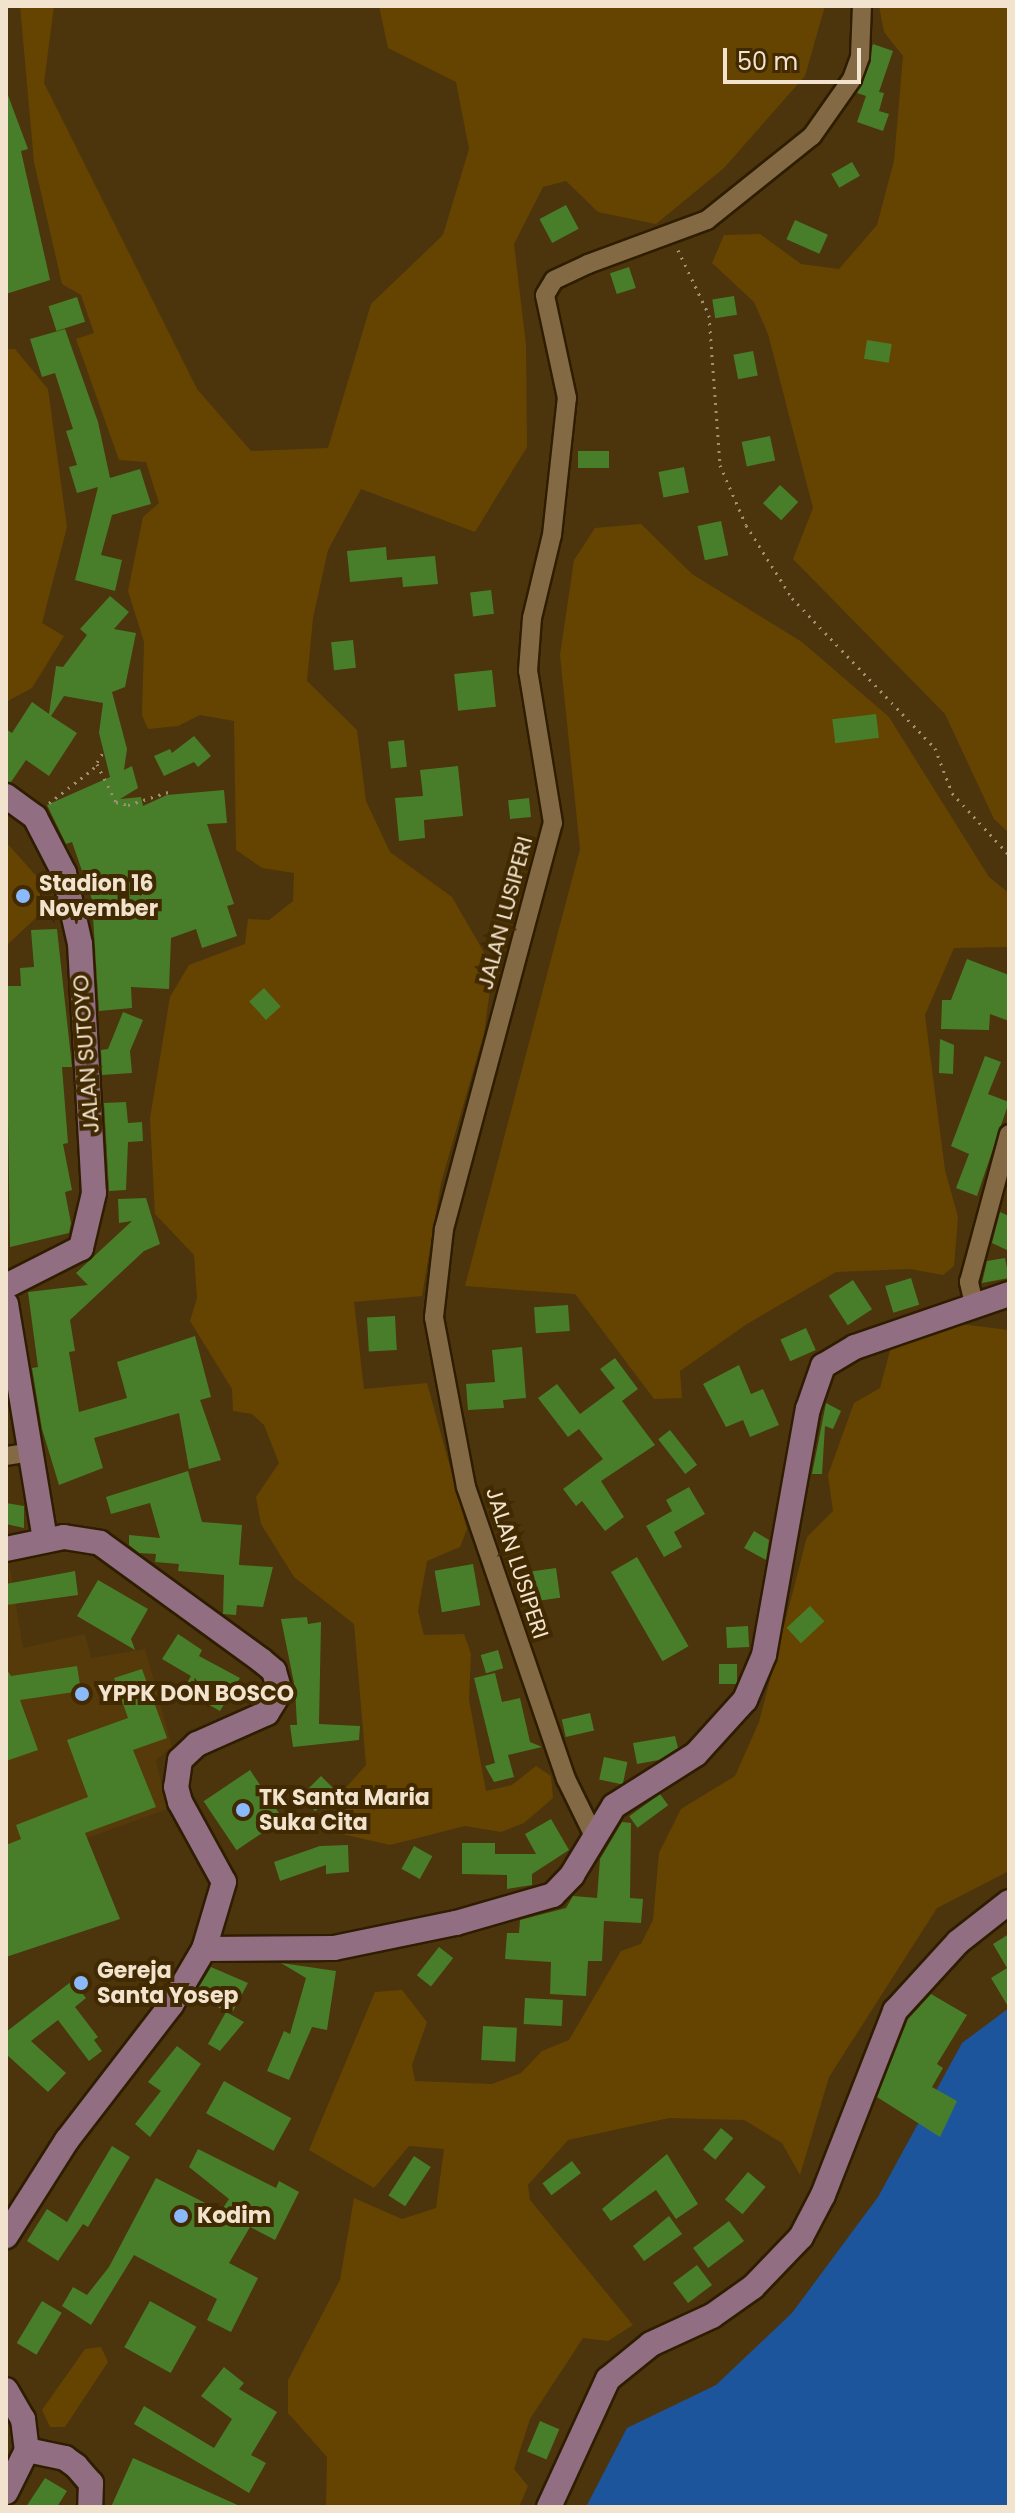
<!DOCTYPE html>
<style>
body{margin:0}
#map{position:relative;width:1015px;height:2513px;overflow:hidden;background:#4c340d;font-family:Poppins,sans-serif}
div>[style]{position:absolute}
.built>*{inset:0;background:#563a09}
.green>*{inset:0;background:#654402}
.water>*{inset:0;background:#1d559c}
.building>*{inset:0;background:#487e2a;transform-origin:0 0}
.path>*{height:3px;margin-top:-1.5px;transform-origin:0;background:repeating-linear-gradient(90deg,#a39073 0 2px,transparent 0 8px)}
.roads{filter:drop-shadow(2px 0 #2e1d01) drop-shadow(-2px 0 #2e1d01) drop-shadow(0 2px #2e1d01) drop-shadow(0 -2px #2e1d01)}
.minor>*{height:18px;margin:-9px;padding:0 9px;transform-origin:9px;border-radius:9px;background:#836a44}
.major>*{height:24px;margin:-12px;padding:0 12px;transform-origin:12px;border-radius:12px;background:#916e81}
.dots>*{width:22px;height:22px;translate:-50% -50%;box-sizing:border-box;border:4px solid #412a01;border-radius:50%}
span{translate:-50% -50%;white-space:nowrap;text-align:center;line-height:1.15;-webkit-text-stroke:8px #412a01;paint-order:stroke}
.poi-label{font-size:22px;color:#f2e3cf;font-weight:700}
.left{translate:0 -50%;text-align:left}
.street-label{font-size:22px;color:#f2e3cf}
.frame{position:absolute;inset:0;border:8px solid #f2e3cf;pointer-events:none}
.scale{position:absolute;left:723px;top:48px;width:138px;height:36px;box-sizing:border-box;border:4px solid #f2e3cf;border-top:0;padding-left:10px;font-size:24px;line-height:28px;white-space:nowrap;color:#f2e3cf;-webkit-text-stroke:6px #412a01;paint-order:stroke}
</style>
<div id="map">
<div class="built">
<i style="clip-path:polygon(9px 1562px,23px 1648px,85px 1634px,91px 1658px,145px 1649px,172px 1747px,156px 1760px,167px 1809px,6px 1868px)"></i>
</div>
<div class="green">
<i style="clip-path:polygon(20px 6px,54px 6px,44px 83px,197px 389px,251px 451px,328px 448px,371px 304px,443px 235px,469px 149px,456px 82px,388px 48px,379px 6px,825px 6px,805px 76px,724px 168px,656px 224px,598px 212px,566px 181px,543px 187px,514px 244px,526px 345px,527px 447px,475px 532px,361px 489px,328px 550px,313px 618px,307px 681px,357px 730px,366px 801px,390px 852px,452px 897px,493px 968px,484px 1033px,441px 1183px,422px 1296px,354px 1302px,364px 1389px,427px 1383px,467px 1529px,460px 1547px,427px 1561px,418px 1611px,424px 1635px,464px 1634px,471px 1654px,469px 1700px,486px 1791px,512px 1785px,536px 1766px,551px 1776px,553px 1798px,524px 1823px,501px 1832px,465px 1826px,390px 1845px,342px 1834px,336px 1823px,343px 1791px,366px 1765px,354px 1624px,294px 1577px,261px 1524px,256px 1497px,279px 1463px,264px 1425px,252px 1414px,233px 1411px,232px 1389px,190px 1321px,197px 1298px,194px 1255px,155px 1214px,150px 1118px,170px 997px,189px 965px,245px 944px,248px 919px,269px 920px,293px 901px,294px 873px,262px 868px,236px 850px,234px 721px,200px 715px,178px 726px,148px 729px,142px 715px,144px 642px,128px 591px,143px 517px,159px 503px,146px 462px,119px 460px,76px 339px,94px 333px,81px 295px,62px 284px,34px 162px)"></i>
<i style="clip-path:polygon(879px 6px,1009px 6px,1009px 833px,994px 819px,945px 714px,793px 559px,813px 508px,768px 334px,754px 302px,712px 263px,724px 235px,760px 234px,801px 264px,839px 269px,877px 225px,894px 161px,903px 56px,884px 32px)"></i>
<i style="clip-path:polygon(6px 349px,15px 349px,48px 389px,67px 527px,42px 623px,64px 636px,32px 688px,6px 702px)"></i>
<i style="clip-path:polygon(641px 524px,692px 574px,802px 642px,889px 717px,989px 877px,1009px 893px,1009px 947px,954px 948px,925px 1015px,945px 1170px,958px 1217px,954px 1266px,943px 1275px,910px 1269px,836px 1272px,747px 1324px,680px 1371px,682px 1398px,654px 1399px,575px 1294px,465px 1286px,580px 849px,560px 655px,574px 560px,595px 528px)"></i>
<i style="clip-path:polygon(6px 842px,39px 879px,41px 913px,6px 946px)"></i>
<i style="clip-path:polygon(952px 1323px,1009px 1330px,1009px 1871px,937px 1908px,829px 2077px,800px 2175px,782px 2143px,744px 2120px,669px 2118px,568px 2140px,528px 2185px,530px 2200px,633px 2325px,608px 2341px,583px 2338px,530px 2419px,514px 2469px,528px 2486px,519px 2507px,326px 2507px,327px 2457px,288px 2413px,288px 2380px,340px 2280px,354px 2198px,402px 2219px,436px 2208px,444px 2149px,409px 2146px,374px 2188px,309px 2150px,375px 1992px,402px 1990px,427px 2022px,412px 2065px,415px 2081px,492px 2084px,521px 2073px,542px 2051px,569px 2040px,621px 1951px,641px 1944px,653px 1920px,659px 1853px,681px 1809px,735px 1776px,759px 1722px,807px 1537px,833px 1511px,828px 1475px,854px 1403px,880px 1388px,892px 1343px)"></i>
<i style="clip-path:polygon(101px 2347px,108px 2362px,65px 2427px,50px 2427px,42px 2410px,85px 2349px)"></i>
</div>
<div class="water">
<i style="clip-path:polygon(1009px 2008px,1009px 2507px,586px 2507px,627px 2428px,716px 2385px,792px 2313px,878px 2197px,962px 2043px)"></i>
</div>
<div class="building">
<i style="clip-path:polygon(873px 44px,893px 51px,879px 92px,884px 93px,879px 111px,889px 114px,883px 131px,857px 122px,866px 96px,857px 93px)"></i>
<i style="clip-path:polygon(6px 90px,28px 149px,21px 151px,50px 280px,6px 294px)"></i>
<i style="left:852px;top:162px;width:16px;height:24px;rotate:60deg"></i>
<i style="left:566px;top:205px;width:27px;height:30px;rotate:62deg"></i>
<i style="left:795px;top:220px;width:36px;height:21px;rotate:24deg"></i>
<i style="left:629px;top:267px;width:22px;height:20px;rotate:72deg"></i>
<i style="left:734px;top:296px;width:19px;height:22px;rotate:81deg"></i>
<i style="left:77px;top:297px;width:26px;height:30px;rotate:72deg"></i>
<i style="clip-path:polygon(65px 329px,98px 422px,110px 478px,140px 469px,151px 504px,112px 515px,101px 555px,122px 560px,115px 591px,75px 580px,98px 487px,77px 493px,69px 467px,77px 465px,66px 431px,73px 429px,55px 373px,42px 377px,30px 339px)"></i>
<i style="left:867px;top:340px;width:25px;height:19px;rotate:9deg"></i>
<i style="left:753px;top:351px;width:25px;height:20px;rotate:79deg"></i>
<i style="left:770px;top:436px;width:25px;height:29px;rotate:78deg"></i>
<i style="left:578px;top:451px;width:31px;height:17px"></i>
<i style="left:684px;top:467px;width:26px;height:26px;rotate:79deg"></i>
<i style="left:780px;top:485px;width:25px;height:25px;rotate:43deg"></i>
<i style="left:721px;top:521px;width:35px;height:24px;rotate:78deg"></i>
<i style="clip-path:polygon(386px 547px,387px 560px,435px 556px,438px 584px,403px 587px,402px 577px,350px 582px,347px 551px)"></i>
<i style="left:491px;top:590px;width:24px;height:21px;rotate:83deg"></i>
<i style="clip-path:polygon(110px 596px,129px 612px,114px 629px,136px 633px,125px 687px,112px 692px,127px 749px,124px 770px,132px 766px,138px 788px,120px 799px,141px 797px,143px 806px,167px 795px,224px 790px,227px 823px,207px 824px,234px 904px,227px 906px,237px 936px,202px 948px,196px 929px,171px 938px,169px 989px,131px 987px,132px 1008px,99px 1011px,93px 917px,98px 917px,72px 842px,66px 844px,47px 805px,110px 777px,99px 733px,103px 703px,64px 696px,51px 716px,77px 733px,49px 776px,26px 760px,11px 782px,6px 781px,6px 729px,12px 733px,32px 702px,49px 714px,56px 666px,63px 667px,87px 635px,80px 629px)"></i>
<i style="left:353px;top:640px;width:28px;height:22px;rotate:84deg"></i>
<i style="left:492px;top:670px;width:37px;height:38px;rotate:84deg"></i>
<i style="left:876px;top:714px;width:24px;height:44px;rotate:83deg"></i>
<i style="clip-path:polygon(194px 736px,211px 756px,198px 767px,194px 762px,164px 776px,154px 756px,170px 749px,172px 753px)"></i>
<i style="left:404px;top:740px;width:27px;height:16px;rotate:84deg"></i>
<i style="clip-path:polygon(458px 766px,463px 816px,424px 820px,425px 838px,399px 841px,395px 798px,423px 796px,420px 770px)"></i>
<i style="left:529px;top:798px;width:19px;height:21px;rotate:84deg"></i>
<i style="clip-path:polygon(57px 929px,72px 1067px,62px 1067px,68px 1143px,63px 1144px,72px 1190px,65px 1192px,71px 1223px,69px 1233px,10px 1247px,6px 986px,21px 986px,20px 968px,34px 967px,31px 930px)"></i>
<i style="clip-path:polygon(967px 959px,1009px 975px,1009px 1021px,990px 1014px,989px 1030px,941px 1029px,942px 1000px,951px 1000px)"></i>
<i style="left:264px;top:988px;width:25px;height:20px;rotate:48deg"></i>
<i style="clip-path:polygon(123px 1012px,143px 1020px,130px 1051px,132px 1073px,102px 1075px,101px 1050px,108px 1049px)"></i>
<i style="clip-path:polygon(940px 1039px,954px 1045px,953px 1074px,939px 1073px)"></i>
<i style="clip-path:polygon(985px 1056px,1001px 1062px,988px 1094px,1009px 1102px,977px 1196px,956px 1188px,969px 1154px,951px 1146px)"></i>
<i style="clip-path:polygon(126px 1102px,128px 1123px,142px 1122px,143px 1141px,128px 1142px,126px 1190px,109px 1191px,104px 1103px)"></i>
<i style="clip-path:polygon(146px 1198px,160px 1244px,144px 1251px,70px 1320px,75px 1351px,69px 1352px,79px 1412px,127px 1398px,117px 1362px,195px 1336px,211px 1397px,200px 1400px,221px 1460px,189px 1469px,179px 1413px,94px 1438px,103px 1468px,59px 1485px,42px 1429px,32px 1368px,38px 1367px,28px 1292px,88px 1285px,76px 1273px,132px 1221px,119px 1223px,118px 1199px)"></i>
<i style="clip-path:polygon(1000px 1212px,1009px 1216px,1009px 1251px,992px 1243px)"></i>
<i style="clip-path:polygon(1005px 1258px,1009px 1278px,982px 1283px,987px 1261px)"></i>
<i style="left:911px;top:1278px;width:28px;height:27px;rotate:73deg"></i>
<i style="left:853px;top:1280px;width:35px;height:29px;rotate:57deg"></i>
<i style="left:568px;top:1305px;width:26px;height:34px;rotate:86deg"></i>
<i style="left:395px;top:1316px;width:34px;height:28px;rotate:87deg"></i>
<i style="left:806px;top:1328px;width:24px;height:28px;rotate:66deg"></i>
<i style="clip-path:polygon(522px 1347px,526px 1398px,503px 1400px,504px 1408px,468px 1410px,466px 1384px,495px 1382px,492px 1350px)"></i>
<i style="clip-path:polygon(615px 1358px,638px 1389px,622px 1401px,655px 1445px,601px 1481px,624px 1517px,605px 1531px,582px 1501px,576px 1506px,563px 1489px,603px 1459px,579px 1429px,568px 1437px,538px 1398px,557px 1384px,580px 1414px,615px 1388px,600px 1369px)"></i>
<i style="clip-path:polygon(739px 1365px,751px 1394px,763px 1389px,779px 1425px,750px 1437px,743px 1420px,726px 1427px,703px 1384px)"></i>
<i style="clip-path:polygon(826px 1403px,841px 1411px,833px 1429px,825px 1426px,822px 1474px,812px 1474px)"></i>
<i style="left:670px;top:1430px;width:44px;height:15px;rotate:52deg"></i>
<i style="clip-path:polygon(188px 1471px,202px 1522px,242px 1525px,239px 1565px,273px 1567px,263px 1607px,237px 1605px,236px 1615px,223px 1614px,224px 1575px,178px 1571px,179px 1564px,155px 1562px,156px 1554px,139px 1553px,129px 1545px,129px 1535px,160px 1538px,150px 1503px,111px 1514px,106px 1497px)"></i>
<i style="clip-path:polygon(689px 1487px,705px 1514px,674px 1532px,682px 1547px,664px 1557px,646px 1526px,672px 1511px,666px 1500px)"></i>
<i style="clip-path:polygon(6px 1503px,24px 1506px,24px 1528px,6px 1524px)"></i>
<i style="clip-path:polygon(754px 1531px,769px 1540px,766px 1560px,744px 1548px)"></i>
<i style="left:637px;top:1557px;width:103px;height:30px;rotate:60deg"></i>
<i style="left:473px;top:1564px;width:42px;height:39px;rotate:80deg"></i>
<i style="left:556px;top:1568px;width:30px;height:31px;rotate:82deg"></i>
<i style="clip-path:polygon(75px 1571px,78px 1595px,6px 1605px,6px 1584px)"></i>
<i style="clip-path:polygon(98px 1580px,148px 1609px,131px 1639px,135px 1650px,77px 1616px)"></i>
<i style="left:810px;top:1606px;width:21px;height:32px;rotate:47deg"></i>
<i style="clip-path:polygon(307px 1617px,308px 1624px,321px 1622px,319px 1724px,360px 1726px,359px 1740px,293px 1747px,290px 1725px,297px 1725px,295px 1688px,281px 1619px)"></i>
<i style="left:748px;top:1626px;width:21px;height:22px;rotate:87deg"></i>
<i style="clip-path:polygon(178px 1634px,202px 1650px,199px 1656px,240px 1678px,220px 1711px,183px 1690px,191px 1676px,162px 1659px)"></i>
<i style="left:498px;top:1650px;width:19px;height:18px;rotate:74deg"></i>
<i style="left:719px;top:1664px;width:18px;height:20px"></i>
<i style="clip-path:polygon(77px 1666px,81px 1691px,20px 1700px,38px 1750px,6px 1761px,6px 1668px,11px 1676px)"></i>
<i style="clip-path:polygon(142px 1669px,167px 1738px,133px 1750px,156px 1807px,85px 1833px,120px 1919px,6px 1957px,6px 1845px,21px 1839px,16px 1825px,88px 1797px,67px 1740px,128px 1718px,114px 1678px)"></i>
<i style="clip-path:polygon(495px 1673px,502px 1702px,520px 1698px,530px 1742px,542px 1747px,508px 1755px,514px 1777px,494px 1782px,485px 1766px,495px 1763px,474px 1678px)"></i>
<i style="left:590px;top:1713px;width:18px;height:29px;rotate:77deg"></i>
<i style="clip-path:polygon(675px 1736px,678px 1748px,659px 1760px,637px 1764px,633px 1743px)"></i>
<i style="left:604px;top:1757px;width:24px;height:23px;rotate:12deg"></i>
<i style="left:250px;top:1770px;width:59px;height:56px;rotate:56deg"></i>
<i style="left:321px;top:1776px;width:21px;height:29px;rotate:45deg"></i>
<i style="left:660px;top:1794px;width:14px;height:38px;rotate:54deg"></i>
<i style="clip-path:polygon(551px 1819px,569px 1850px,532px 1874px,532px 1885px,507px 1889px,507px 1875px,462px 1874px,462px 1843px,495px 1843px,495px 1854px,536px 1854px,525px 1834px)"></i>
<i style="clip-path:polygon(622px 1822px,631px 1823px,630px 1898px,643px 1899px,641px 1923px,604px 1921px,602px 1961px,588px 1961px,586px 1996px,550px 1994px,551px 1962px,505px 1959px,507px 1933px,519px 1933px,520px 1920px,566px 1908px,573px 1896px,597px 1898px,600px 1859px)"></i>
<i style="clip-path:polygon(348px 1845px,349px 1872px,326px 1874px,326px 1865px,280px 1881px,274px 1862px,320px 1846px)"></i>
<i style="left:414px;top:1846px;width:21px;height:26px;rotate:29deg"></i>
<i style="clip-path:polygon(1009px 1934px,1009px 2008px,991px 1978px,1007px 1968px,993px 1944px)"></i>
<i style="left:439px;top:1947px;width:18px;height:36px;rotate:38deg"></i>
<i style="clip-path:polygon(281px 1963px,336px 1971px,327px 2030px,312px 2027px,289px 2080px,267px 2071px,284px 2031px,290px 2034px,306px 1978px)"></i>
<i style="clip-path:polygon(211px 1967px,248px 1983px,232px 2013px,193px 1997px)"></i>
<i style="clip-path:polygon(72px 1981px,86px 1998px,75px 2007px,98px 2037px,94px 2040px,102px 2051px,89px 2061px,58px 2020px,31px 2041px,66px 2073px,48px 2092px,6px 2054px,6px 2032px)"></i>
<i style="clip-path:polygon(931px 1994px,967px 2015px,937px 2064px,943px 2068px,932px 2087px,957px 2101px,940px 2137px,877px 2097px,908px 2019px)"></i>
<i style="left:525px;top:1998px;width:38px;height:26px;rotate:3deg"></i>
<i style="clip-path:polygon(226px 2012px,244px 2022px,220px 2051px,208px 2044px)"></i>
<i style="left:483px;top:2026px;width:34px;height:34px;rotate:3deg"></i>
<i style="clip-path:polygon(177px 2046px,201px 2064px,150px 2137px,135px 2124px,161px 2091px,148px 2082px)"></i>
<i style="left:224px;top:2081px;width:77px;height:37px;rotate:29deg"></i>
<i style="left:721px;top:2128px;width:16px;height:28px;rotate:40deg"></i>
<i style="clip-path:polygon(112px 2146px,130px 2157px,88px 2227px,83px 2224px,58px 2261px,27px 2241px,47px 2209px,67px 2222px)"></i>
<i style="clip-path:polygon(198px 2149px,276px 2188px,279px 2181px,299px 2192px,275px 2240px,250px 2227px,229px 2263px,258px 2278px,231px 2332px,207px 2320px,217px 2299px,134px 2255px,91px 2325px,62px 2306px,73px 2287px,87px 2295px,109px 2267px,156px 2178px,221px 2211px,229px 2199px,189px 2167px)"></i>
<i style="clip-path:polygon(667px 2154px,698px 2204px,676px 2219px,656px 2190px,611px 2221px,602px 2209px)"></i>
<i style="left:414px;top:2156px;width:20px;height:47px;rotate:33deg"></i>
<i style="left:572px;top:2161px;width:15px;height:37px;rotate:53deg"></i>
<i style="left:748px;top:2172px;width:23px;height:36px;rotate:40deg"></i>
<i style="clip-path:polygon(669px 2216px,682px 2234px,644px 2261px,633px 2246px)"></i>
<i style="left:729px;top:2221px;width:25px;height:45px;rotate:53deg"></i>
<i style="left:697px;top:2265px;width:25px;height:30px;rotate:53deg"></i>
<i style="left:42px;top:2301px;width:23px;height:49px;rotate:31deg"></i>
<i style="left:150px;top:2301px;width:53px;height:53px;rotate:29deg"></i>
<i style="clip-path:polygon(224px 2367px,244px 2383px,239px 2389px,277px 2412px,251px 2455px,266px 2463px,249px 2493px,134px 2424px,144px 2406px,214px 2448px,232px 2419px,201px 2396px)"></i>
<i style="left:540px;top:2421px;width:21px;height:33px;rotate:23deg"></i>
<i style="clip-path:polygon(133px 2458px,242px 2507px,111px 2507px)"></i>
<i style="clip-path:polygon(45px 2478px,67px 2491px,57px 2507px,26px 2507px)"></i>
</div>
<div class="path">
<i style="left:678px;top:250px;width:72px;rotate:64.5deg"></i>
<i style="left:709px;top:315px;width:150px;rotate:85.8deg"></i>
<i style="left:720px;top:465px;width:65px;rotate:66.6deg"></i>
<i style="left:746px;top:525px;width:86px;rotate:57.8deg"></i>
<i style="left:792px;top:598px;width:207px;rotate:46.4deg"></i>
<i style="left:935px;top:748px;width:48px;rotate:69.3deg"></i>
<i style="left:952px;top:793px;width:84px;rotate:47.4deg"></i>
<i style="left:97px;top:764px;width:42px;rotate:63.4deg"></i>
<i style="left:116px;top:802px;width:12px;rotate:14deg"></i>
<i style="left:128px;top:805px;width:42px;rotate:-18deg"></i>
<i style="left:49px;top:803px;width:56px;rotate:-37.7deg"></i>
<i style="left:93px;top:769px;width:21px;rotate:-59deg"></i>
</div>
<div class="roads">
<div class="minor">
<i style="left:974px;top:1304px;width:23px;rotate:-103deg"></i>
<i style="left:969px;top:1282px;width:153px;rotate:-74.9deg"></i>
<i style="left:6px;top:1456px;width:26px;rotate:-9deg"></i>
<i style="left:593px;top:1834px;width:61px;rotate:-116.1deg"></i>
<i style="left:566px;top:1779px;width:309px;rotate:-108.9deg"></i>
<i style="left:466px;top:1487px;width:173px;rotate:-100.7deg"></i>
<i style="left:434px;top:1317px;width:89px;rotate:-83.5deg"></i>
<i style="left:444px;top:1229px;width:420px;rotate:-75deg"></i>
<i style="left:553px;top:823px;width:154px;rotate:-99.3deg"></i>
<i style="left:528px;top:671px;width:53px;rotate:-85.7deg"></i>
<i style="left:532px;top:618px;width:85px;rotate:-76.5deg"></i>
<i style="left:552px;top:535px;width:138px;rotate:-83.8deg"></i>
<i style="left:567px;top:398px;width:105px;rotate:-102.1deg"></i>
<i style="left:545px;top:295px;width:17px;rotate:-59deg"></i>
<i style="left:554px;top:280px;width:38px;rotate:-25deg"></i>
<i style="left:588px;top:264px;width:127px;rotate:-20.3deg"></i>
<i style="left:707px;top:220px;width:134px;rotate:-38.7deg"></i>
<i style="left:812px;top:136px;width:70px;rotate:-54.9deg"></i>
<i style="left:852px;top:79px;width:23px;rotate:-70deg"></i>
<i style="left:860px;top:57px;width:51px;rotate:-87.8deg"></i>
</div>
<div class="major">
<i style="left:6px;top:796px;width:36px;rotate:36deg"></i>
<i style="left:35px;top:817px;width:63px;rotate:62.6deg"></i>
<i style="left:64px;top:873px;width:73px;rotate:77.3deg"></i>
<i style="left:80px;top:944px;width:249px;rotate:86.8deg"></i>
<i style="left:94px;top:1193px;width:57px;rotate:103.3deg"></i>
<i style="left:81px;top:1248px;width:84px;rotate:153.1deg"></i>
<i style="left:6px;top:1304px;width:239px;rotate:80.6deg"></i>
<i style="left:6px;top:1549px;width:59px;rotate:-11.7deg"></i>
<i style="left:64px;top:1537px;width:36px;rotate:9deg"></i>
<i style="left:100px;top:1543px;width:199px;rotate:36deg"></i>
<i style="left:261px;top:1660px;width:17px;rotate:40deg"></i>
<i style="left:274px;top:1671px;width:22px;rotate:74deg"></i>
<i style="left:280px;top:1692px;width:25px;rotate:122deg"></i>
<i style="left:267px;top:1713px;width:77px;rotate:156.1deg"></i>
<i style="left:197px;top:1744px;width:23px;rotate:137deg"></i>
<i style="left:180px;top:1760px;width:27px;rotate:98deg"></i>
<i style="left:176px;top:1787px;width:16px;rotate:75deg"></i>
<i style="left:180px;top:1802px;width:91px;rotate:61.2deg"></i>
<i style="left:224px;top:1882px;width:70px;rotate:106.6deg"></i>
<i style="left:204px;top:1949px;width:65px;rotate:120.5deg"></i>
<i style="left:171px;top:2005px;width:170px;rotate:127.6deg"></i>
<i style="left:67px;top:2140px;width:114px;rotate:122.4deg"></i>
<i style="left:204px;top:1949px;width:130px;rotate:-0.4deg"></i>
<i style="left:334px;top:1948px;width:125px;rotate:-11.6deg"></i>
<i style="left:456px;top:1923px;width:101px;rotate:-16.1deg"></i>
<i style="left:553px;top:1895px;width:28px;rotate:-46deg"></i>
<i style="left:572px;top:1875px;width:81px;rotate:-58.7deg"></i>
<i style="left:614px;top:1806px;width:97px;rotate:-32.4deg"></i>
<i style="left:696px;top:1754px;width:73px;rotate:-47.8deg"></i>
<i style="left:745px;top:1700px;width:49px;rotate:-67.1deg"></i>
<i style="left:764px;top:1655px;width:250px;rotate:-79.9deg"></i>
<i style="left:808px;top:1409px;width:46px;rotate:-70.8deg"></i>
<i style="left:823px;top:1366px;width:37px;rotate:-31deg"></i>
<i style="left:855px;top:1347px;width:163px;rotate:-19deg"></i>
<i style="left:6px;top:2390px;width:34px;rotate:60deg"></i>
<i style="left:23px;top:2419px;width:31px;rotate:83deg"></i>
<i style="left:27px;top:2450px;width:47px;rotate:116.6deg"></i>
<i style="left:27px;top:2450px;width:39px;rotate:12deg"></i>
<i style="left:65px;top:2458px;width:14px;rotate:36deg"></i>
<i style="left:76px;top:2466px;width:23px;rotate:49deg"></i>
<i style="left:91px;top:2483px;width:24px;rotate:92deg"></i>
<i style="left:549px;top:2507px;width:141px;rotate:-65.3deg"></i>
<i style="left:608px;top:2379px;width:55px;rotate:-39.1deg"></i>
<i style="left:651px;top:2344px;width:67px;rotate:-24.7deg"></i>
<i style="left:712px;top:2316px;width:50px;rotate:-35.3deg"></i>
<i style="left:753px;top:2287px;width:69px;rotate:-46.2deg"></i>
<i style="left:801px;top:2237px;width:47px;rotate:-62.4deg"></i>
<i style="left:823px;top:2195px;width:198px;rotate:-68.6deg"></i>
<i style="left:895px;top:2011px;width:93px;rotate:-47.6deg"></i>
<i style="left:958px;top:1942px;width:65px;rotate:-38.1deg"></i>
</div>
</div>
<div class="dots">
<i style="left:23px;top:896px;background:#8abafc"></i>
<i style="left:82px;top:1694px;background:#8abafc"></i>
<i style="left:243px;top:1810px;background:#8abafc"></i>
<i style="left:81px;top:1983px;background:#8abafc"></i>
<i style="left:181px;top:2216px;background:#8abafc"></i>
</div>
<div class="poi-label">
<span class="left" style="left:39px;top:896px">Stadion 16<br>November</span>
<span class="left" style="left:98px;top:1694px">YPPK DON BOSCO</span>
<span class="left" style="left:259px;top:1810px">TK Santa Maria<br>Suka Cita</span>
<span class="left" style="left:97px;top:1983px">Gereja<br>Santa Yosep</span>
<span class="left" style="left:197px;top:2216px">Kodim</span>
</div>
<div class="street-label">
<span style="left:505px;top:913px;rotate:-75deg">JALAN LUSIPERI</span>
<span style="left:86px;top:1054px;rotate:-94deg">JALAN SUTOYO</span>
<span style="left:517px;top:1563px;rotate:72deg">JALAN LUSIPERI</span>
</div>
<div class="frame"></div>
<div class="scale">50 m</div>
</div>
